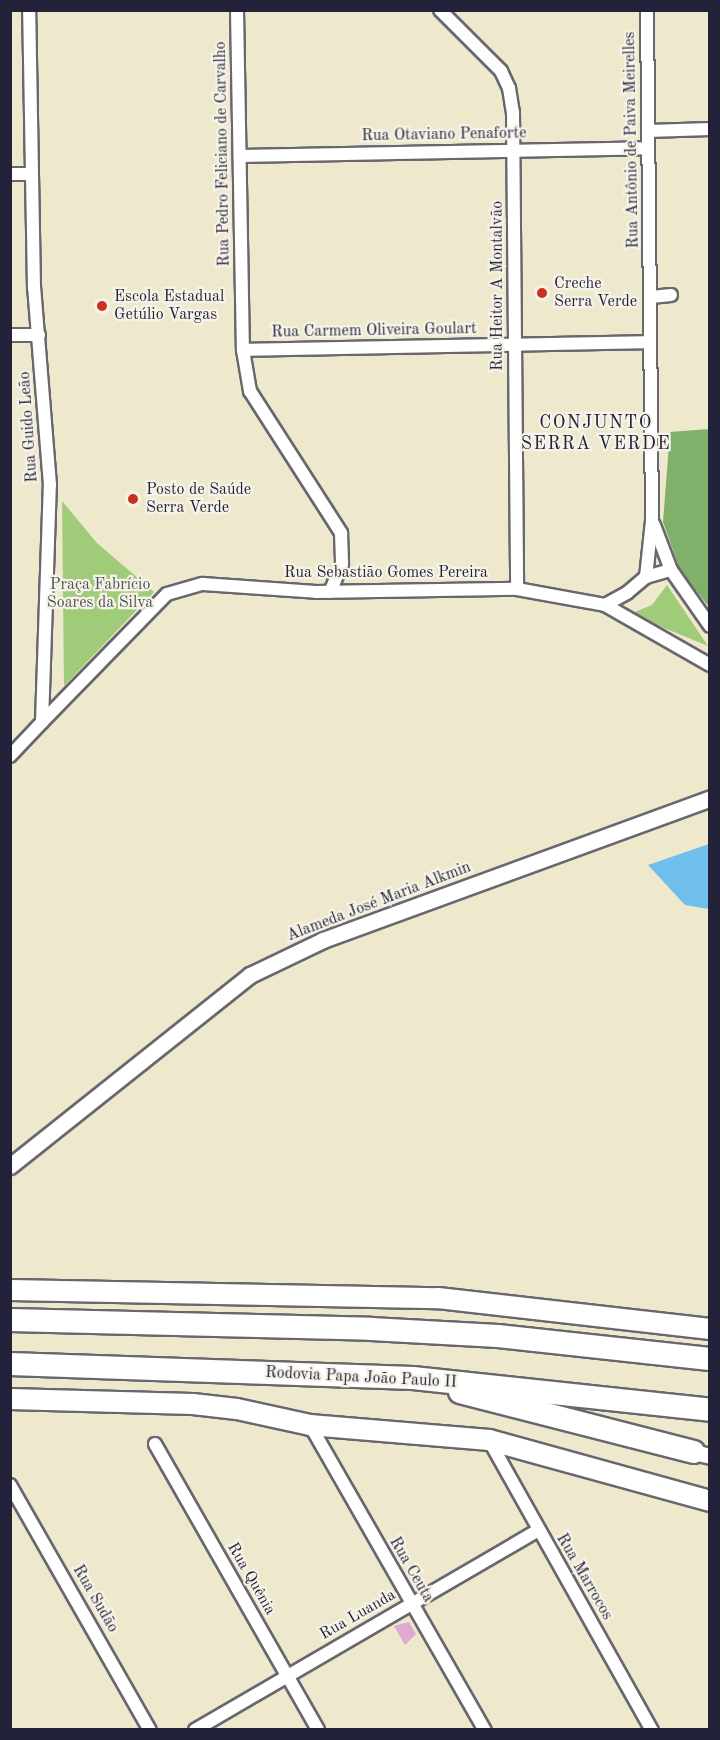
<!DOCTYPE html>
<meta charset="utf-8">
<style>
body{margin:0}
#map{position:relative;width:720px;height:1740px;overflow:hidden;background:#eee8cd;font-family:"Old Standard TT",serif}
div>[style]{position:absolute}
.green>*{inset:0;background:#a0cc79}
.forest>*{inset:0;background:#80b069}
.water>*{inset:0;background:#70beeb}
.building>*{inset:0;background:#dea9d3}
.roads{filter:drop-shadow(2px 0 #69676e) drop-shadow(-2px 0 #69676e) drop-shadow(0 2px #69676e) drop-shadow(0 -2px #69676e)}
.minor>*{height:12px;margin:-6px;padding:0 6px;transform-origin:6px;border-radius:6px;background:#fff}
.tertiary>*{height:15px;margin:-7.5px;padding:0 7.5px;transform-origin:7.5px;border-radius:7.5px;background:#fff}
.primary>*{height:20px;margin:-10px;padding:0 10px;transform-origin:10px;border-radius:10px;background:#fff}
.motorway>*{height:22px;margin:-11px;padding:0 11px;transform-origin:11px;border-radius:11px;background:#fff}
.dots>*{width:16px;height:16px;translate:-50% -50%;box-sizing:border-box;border:3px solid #f7f3e8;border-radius:50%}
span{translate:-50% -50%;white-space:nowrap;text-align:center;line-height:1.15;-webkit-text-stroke:4.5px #f7f3e8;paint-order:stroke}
.street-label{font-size:16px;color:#22223b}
.poi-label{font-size:16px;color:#22223b}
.left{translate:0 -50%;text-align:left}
.park-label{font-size:16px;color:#48554e}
.neighbourhood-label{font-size:18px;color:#22223b;letter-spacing:1.5px}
.frame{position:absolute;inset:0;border:12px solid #22223b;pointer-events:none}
</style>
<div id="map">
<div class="green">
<i style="clip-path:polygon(62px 501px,97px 543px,154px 592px,64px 686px)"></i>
<i style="clip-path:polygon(667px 585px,708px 646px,630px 614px,652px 605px)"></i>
</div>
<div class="forest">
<i style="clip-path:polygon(709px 429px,710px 429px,709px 607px,680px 570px,663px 522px,670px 432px)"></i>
</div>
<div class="water">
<i style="clip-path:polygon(709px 844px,709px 909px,685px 905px,648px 865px)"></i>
</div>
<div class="building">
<i style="clip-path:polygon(409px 1622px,416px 1634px,405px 1645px,394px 1626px)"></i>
</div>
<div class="roads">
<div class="minor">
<i style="left:237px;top:10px;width:340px;rotate:89deg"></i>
<i style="left:243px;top:350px;width:42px;rotate:80.3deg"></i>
<i style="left:250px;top:391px;width:169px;rotate:57.3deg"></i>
<i style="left:341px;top:533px;width:31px;rotate:88deg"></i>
<i style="left:342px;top:564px;width:30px;rotate:113deg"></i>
<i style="left:440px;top:10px;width:86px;rotate:45deg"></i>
<i style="left:501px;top:71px;width:19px;rotate:65deg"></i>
<i style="left:509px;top:88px;width:24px;rotate:81deg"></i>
<i style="left:513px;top:112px;width:477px;rotate:89.5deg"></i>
<i style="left:648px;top:131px;width:62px;rotate:-1.8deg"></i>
<i style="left:240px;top:156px;width:408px;rotate:-1.1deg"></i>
<i style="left:10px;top:174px;width:22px"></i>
<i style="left:651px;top:297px;width:20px;rotate:-6deg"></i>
<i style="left:10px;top:335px;width:29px"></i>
<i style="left:243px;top:350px;width:407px;rotate:-1.1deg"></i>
<i style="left:654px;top:525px;width:48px;rotate:69.3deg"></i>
<i style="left:671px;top:570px;width:68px;rotate:55.1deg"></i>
<i style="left:646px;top:577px;width:56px;rotate:-83.9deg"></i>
<i style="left:652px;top:521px;width:511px;rotate:-90.56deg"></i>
<i style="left:605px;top:605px;width:26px;rotate:-29deg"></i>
<i style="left:628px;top:592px;width:23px;rotate:-40deg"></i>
<i style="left:646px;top:577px;width:26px;rotate:-16deg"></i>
<i style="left:42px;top:722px;width:179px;rotate:-45.7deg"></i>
<i style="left:167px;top:594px;width:37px;rotate:-16deg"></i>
<i style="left:203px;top:584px;width:113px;rotate:4deg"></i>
<i style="left:316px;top:592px;width:201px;rotate:-0.9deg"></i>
<i style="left:517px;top:589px;width:89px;rotate:10.3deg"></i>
<i style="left:605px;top:605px;width:121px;rotate:29.7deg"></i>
<i style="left:10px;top:756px;width:47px;rotate:-46.7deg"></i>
<i style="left:42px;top:722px;width:237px;rotate:-88.1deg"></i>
<i style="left:50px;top:485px;width:198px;rotate:-94.6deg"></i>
<i style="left:34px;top:288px;width:278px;rotate:-91deg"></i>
<i style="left:310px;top:1425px;width:352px;rotate:60.2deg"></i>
<i style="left:489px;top:1440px;width:333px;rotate:60.7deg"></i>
<i style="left:155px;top:1444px;width:329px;rotate:60.3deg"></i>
<i style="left:10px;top:1485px;width:282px;rotate:60.3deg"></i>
<i style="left:195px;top:1730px;width:397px;rotate:-30.2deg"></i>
</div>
<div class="tertiary">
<i style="left:10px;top:1166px;width:307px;rotate:-38.5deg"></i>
<i style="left:250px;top:975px;width:81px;rotate:-25.6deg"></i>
<i style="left:323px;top:940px;width:412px;rotate:-20.1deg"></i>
<i style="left:693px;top:1452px;width:17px;rotate:13deg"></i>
</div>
<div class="primary">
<i style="left:10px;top:1290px;width:428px;rotate:1.1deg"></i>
<i style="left:438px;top:1298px;width:274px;rotate:6.5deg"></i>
<i style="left:10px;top:1399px;width:183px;rotate:1.6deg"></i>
<i style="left:193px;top:1404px;width:44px;rotate:6.5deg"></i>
<i style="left:237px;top:1409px;width:75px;rotate:12.4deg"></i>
<i style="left:310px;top:1425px;width:180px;rotate:4.8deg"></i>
<i style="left:489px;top:1440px;width:229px;rotate:15.4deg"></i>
</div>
<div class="motorway">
<i style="left:10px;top:1320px;width:361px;rotate:1.4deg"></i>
<i style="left:371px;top:1329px;width:127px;rotate:3.2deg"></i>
<i style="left:498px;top:1336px;width:213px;rotate:6.2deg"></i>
<i style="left:10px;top:1364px;width:403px;rotate:2deg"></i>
<i style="left:413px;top:1378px;width:299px;rotate:6.1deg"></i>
<i style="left:460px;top:1392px;width:241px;rotate:14.4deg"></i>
</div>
</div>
<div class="dots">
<i style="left:542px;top:293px;background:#c8321e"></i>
<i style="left:102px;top:306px;background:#c8321e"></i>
<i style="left:133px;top:499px;background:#c8321e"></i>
</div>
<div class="street-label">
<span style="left:444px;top:135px;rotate:-1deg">Rua Otaviano Penaforte</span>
<span style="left:632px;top:140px;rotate:-91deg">Rua Antônio de Paiva Meirelles</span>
<span style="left:223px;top:154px;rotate:-91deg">Rua Pedro Feliciano de Carvalho</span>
<span style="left:498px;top:286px;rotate:-90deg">Rua Heitor A Montalvão</span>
<span style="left:374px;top:331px;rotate:-1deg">Rua Carmem Oliveira Goulart</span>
<span style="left:29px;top:427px;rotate:-94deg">Rua Guido Leão</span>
<span style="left:386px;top:573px">Rua Sebastião Gomes Pereira</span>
<span style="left:379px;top:902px;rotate:-21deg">Alameda José Maria Alkmin</span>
<span style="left:361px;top:1378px;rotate:3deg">Rodovia Papa João Paulo II</span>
<span style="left:411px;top:1570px;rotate:60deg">Rua Ceuta</span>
<span style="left:584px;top:1577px;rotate:60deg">Rua Marrocos</span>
<span style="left:251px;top:1579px;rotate:60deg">Rua Quênia</span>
<span style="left:95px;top:1599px;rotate:60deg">Rua Sudão</span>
<span style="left:358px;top:1615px;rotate:-30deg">Rua Luanda</span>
</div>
<div class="poi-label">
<span class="left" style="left:554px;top:293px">Creche<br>Serra Verde</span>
<span class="left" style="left:114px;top:306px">Escola Estadual<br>Getúlio Vargas</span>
<span class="left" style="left:146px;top:499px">Posto de Saúde<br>Serra Verde</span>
</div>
<div class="park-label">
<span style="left:100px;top:594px">Praça Fabrício<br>Soares da Silva</span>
</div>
<div class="neighbourhood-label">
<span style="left:596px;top:434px">CONJUNTO<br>SERRA VERDE</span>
</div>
<div class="frame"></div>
</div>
